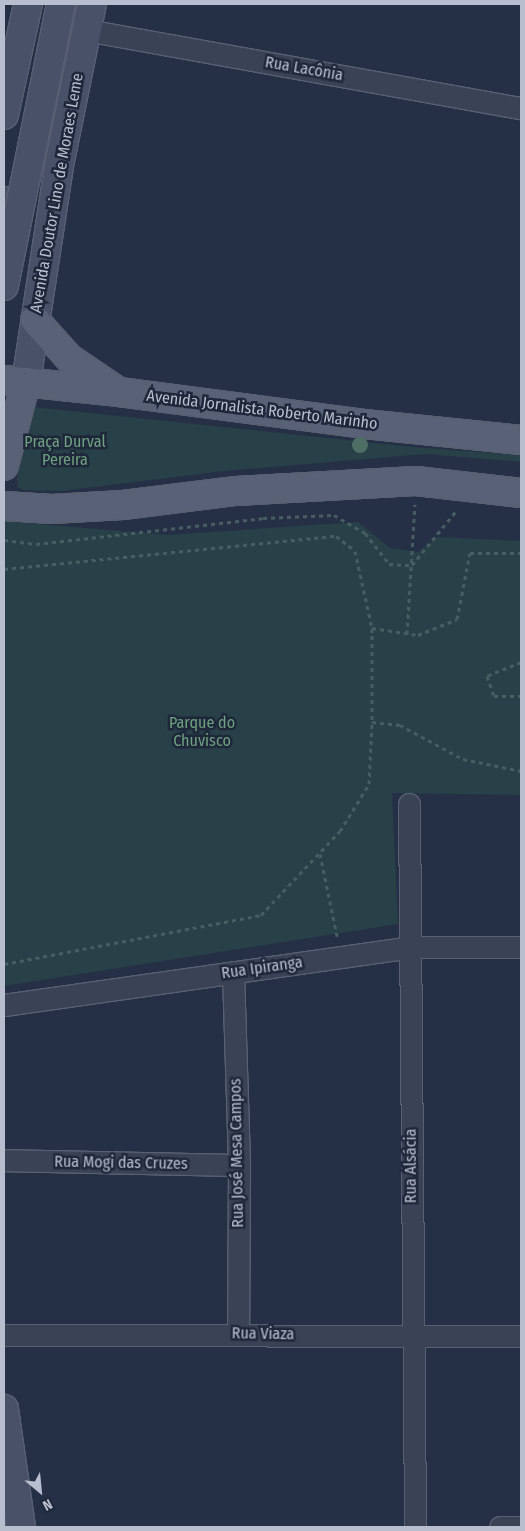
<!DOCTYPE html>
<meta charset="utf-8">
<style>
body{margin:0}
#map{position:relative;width:525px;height:1531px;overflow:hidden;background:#253046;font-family:"Fira Sans Condensed",sans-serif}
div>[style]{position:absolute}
.green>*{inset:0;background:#284047}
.path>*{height:3px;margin-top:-1.5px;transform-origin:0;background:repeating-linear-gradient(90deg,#465d62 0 4px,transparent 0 8px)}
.roads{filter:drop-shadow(1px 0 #596072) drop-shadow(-1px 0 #596072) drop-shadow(0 1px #596072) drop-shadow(0 -1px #596072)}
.street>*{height:21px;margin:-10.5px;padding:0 10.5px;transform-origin:10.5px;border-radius:10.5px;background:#3a4255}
.secondary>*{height:28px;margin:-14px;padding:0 14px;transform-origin:14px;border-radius:14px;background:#485168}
.primary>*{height:28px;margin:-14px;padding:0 14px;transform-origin:14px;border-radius:14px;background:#586175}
.bridges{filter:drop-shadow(1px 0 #596072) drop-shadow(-1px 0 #596072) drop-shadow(0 1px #596072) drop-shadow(0 -1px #596072)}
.secondary-bridge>*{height:28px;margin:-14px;padding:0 14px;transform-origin:14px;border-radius:14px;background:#485168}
.trees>*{width:16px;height:16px;margin:-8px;border-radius:50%;background:#4d6e65}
span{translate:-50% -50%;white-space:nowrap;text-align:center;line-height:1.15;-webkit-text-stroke:5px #1f273b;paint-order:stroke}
.street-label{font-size:16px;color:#b8bece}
.park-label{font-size:16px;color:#6da17f}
.frame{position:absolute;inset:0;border:5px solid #b8bece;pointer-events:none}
.north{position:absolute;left:15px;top:1466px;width:50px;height:50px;-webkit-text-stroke:4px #1f273b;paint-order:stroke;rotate:152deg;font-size:14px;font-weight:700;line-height:20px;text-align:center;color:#b8bece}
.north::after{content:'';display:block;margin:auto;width:18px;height:22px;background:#b8bece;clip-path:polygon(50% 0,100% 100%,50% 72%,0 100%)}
</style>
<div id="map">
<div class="green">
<i style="clip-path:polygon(33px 407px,413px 447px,521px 455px,521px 462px,426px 454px,224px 471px,62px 491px,22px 490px,18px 487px,17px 479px)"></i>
<i style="clip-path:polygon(4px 521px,168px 535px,358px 522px,390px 548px,418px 552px,438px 537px,521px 541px,521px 795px,392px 793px,398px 924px,4px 986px)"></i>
</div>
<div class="path">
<i style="left:4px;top:540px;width:32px;rotate:7deg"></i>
<i style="left:36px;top:544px;width:228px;rotate:-6.5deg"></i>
<i style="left:263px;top:518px;width:71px;rotate:-2.4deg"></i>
<i style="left:334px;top:515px;width:36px;rotate:30deg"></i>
<i style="left:365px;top:533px;width:39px;rotate:52deg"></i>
<i style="left:389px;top:564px;width:22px;rotate:3deg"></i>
<i style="left:412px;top:565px;width:71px;rotate:-50.7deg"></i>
<i style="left:4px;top:569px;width:334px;rotate:-5.7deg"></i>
<i style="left:336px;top:536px;width:24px;rotate:38deg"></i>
<i style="left:355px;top:551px;width:79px;rotate:77.6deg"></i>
<i style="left:372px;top:628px;width:47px;rotate:8.7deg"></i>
<i style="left:418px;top:635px;width:42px;rotate:-22.3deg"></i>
<i style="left:457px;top:619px;width:67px;rotate:-78.9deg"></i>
<i style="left:470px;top:553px;width:51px"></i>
<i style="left:372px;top:628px;width:94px;rotate:90deg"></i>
<i style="left:407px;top:634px;width:130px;rotate:-86.5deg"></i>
<i style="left:521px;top:662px;width:37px;rotate:158deg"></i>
<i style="left:487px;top:676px;width:21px;rotate:71deg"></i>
<i style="left:494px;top:696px;width:27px"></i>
<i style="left:320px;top:854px;width:84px;rotate:78.3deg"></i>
<i style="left:4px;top:964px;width:262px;rotate:-10.8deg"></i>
<i style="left:261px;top:915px;width:115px;rotate:-46.8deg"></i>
<i style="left:340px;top:831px;width:55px;rotate:-58.3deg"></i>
<i style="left:369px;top:784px;width:62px;rotate:-87.2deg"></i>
<i style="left:372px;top:722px;width:28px;rotate:6deg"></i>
<i style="left:400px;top:725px;width:72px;rotate:28.4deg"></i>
<i style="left:463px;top:759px;width:59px;rotate:11.7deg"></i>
</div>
<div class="roads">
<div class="street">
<i style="left:86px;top:30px;width:442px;rotate:10.2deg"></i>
<i style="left:409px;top:804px;width:723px;rotate:89.52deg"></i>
<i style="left:233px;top:972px;width:193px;rotate:88.2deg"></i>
<i style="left:239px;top:1165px;width:169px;rotate:90.3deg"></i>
<i style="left:4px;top:1005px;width:411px;rotate:-8.1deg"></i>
<i style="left:411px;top:947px;width:110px"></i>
<i style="left:4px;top:1160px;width:235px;rotate:1.2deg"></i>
<i style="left:4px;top:1335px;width:517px;rotate:0.11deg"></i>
<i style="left:500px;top:1527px;width:21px"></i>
</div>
<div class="secondary">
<i style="left:4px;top:115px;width:114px;rotate:-77.8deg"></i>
<i style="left:4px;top:201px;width:2px"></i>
<i style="left:26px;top:382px;width:224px;rotate:-81.3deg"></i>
<i style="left:60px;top:161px;width:160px;rotate:-78.5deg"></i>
<i style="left:4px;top:1409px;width:119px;rotate:81.8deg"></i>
</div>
<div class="primary">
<i style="left:35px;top:320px;width:51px;rotate:48.2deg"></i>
<i style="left:69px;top:358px;width:57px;rotate:34.2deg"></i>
<i style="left:4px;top:380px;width:116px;rotate:6deg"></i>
<i style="left:119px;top:392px;width:247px;rotate:7.4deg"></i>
<i style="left:364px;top:424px;width:158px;rotate:5.8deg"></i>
<i style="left:4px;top:466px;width:87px;rotate:-75.3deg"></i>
<i style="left:4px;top:506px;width:48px;rotate:3.6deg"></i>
<i style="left:52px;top:509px;width:71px;rotate:-3.2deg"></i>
<i style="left:123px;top:505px;width:114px;rotate:-7.1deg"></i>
<i style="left:236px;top:491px;width:180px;rotate:-3.2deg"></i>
<i style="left:416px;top:481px;width:106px;rotate:6.5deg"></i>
</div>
</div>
<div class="bridges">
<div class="secondary-bridge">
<i style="left:4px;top:286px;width:288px;rotate:-78.6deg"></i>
</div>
</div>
<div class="trees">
<i style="left:360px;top:445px"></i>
</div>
<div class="street-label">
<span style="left:304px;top:69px;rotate:10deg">Rua Lacônia</span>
<span style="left:57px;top:193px;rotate:-80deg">Avenida Doutor Lino de Moraes Leme</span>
<span style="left:262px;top:410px;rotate:7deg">Avenida Jornalista Roberto Marinho</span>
<span style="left:262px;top:968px;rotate:-8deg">Rua Ipiranga</span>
<span style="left:237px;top:1153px;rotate:-91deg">Rua José Mesa Campos</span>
<span style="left:121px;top:1163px;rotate:1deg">Rua Mogi das Cruzes</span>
<span style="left:411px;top:1166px;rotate:-90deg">Rua Alsácia</span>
<span style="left:263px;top:1334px;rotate:1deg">Rua Viaza</span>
</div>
<div class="park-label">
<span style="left:65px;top:451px">Praça Durval<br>Pereira</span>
<span style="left:202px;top:732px">Parque do<br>Chuvisco</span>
</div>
<div class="frame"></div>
<div class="north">N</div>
</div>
